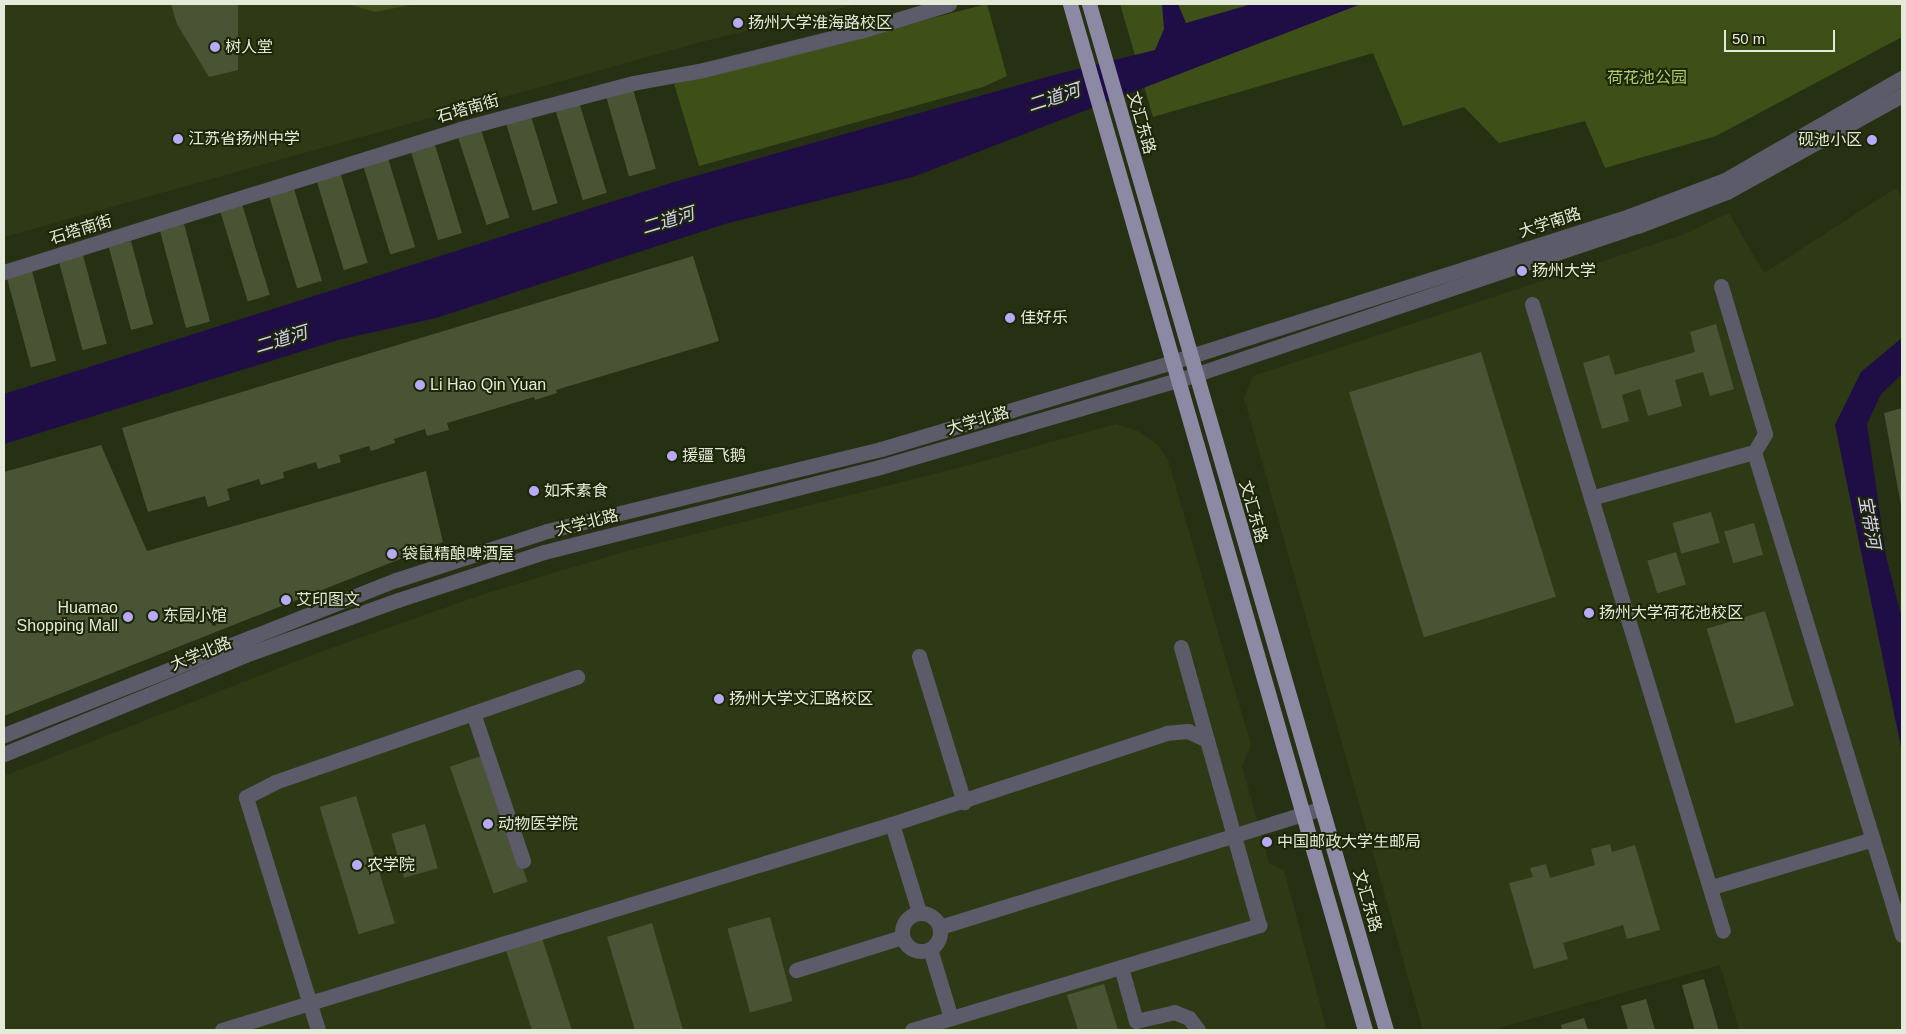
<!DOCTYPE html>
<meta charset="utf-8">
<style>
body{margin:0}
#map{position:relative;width:1906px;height:1034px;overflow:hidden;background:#263012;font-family:Helvetica,"Noto Sans SC",sans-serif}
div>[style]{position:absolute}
.built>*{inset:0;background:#2e3a15}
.green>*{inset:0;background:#3e4f18}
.water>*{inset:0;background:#1f0e46}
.building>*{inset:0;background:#495435;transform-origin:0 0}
.minor>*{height:15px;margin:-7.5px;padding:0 7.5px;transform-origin:7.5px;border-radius:7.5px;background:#5c5b69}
.minor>.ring{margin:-7.5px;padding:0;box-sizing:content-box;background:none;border:15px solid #5c5b69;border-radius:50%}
.major>*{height:15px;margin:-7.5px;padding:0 7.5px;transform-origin:7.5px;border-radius:7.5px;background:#8c89a5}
.dots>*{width:14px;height:14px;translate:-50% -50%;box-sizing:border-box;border:2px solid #1d2608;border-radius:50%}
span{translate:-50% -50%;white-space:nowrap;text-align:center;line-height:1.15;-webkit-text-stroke:4px #1d2608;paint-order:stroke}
.poi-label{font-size:16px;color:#e3ead8}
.left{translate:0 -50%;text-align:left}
.right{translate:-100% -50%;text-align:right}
.park-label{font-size:16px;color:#adcd6e}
.street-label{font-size:16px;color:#e3ead8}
.water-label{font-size:18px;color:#d6d2f7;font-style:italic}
.frame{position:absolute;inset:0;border:5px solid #e3ead8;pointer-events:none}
.scale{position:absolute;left:1724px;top:30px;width:111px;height:22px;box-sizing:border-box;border:2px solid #e3ead8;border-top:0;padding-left:6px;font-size:15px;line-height:18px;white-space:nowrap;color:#e3ead8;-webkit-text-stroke:4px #1d2608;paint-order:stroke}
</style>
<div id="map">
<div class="built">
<i style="clip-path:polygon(4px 4px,857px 4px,701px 42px,4px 237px)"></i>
<i style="clip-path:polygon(1896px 188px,1902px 197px,1902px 338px,1861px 372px,1836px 425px,1902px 752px,1902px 1030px,1739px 1030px,1720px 965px,1492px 1030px,1423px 1030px,1244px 398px,1253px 376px,1682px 235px,1729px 213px,1764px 273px)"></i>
<i style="clip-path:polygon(1116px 424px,1138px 431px,1158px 445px,1168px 460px,1251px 745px,1242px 766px,1269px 863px,1284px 870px,1327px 1030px,4px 1030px,4px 776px,317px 653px,481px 595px,623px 552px,958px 468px)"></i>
</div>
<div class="green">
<i style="clip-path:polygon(348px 4px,415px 4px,375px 12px)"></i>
<i style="clip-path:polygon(987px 4px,1007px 76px,983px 87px,699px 166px,674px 84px)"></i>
<i style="clip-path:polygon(1120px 4px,1902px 4px,1902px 37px,1716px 136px,1605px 168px,1585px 121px,1499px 143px,1464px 107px,1403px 126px,1373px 53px,1153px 117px)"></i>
</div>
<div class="water">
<i style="clip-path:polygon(1162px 4px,1178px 4px,1186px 23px,1252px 4px,1361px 4px,913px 177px,725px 224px,436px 318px,338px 340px,4px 444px,4px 394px,671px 183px,1054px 75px,1155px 50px,1164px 29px)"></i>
<i style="clip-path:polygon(1902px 338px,1902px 374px,1881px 394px,1867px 424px,1886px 556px,1902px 619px,1902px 752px,1835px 425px,1861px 372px)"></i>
</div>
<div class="building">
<i style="clip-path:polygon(171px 4px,238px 4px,238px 70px,209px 77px,177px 24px)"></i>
<i style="left:633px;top:89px;width:83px;height:28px;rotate:74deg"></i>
<i style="left:579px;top:102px;width:95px;height:25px;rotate:73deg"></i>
<i style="left:531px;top:116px;width:91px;height:26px;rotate:73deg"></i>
<i style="left:481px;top:130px;width:92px;height:24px;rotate:72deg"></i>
<i style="left:435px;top:145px;width:92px;height:25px;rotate:73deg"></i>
<i style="left:388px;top:158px;width:93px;height:26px;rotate:73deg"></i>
<i style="left:340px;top:172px;width:95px;height:25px;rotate:73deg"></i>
<i style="left:294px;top:189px;width:96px;height:26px;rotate:73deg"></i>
<i style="left:242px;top:204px;width:95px;height:23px;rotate:73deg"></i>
<i style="left:184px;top:224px;width:101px;height:25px;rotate:75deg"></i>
<i style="left:131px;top:241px;width:86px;height:23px;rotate:75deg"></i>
<i style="left:83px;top:255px;width:92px;height:25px;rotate:75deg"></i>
<i style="clip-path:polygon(693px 256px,719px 341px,556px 390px,557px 393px,535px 400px,534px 397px,447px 423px,449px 430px,427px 436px,425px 429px,394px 439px,395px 443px,371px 451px,369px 446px,339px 455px,341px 462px,318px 469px,316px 462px,283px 472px,284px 478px,261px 485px,259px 479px,227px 489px,230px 500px,208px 507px,205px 496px,148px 512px,122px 428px)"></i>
<i style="left:32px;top:271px;width:93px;height:26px;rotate:75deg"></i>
<i style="clip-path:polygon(1716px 324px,1734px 389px,1710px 396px,1703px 372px,1675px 380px,1682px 406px,1648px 416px,1640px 389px,1622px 395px,1629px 421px,1602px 429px,1583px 363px,1609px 355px,1615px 375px,1695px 352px,1690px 332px)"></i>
<i style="left:1481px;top:352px;width:256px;height:138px;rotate:73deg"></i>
<i style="clip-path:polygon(1902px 408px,1902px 505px,1901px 505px,1884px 413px)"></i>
<i style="clip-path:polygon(101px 445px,147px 551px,426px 471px,443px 542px,4px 716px,4px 472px)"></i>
<i style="left:1711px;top:512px;width:32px;height:40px;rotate:74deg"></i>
<i style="left:1754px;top:523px;width:33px;height:31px;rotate:74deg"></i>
<i style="left:1676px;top:552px;width:34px;height:30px;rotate:73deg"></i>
<i style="left:1765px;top:611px;width:99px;height:61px;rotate:73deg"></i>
<i style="left:484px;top:755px;width:134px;height:36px;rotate:71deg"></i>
<i style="left:356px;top:796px;width:133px;height:38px;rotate:73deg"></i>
<i style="left:425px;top:824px;width:46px;height:35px;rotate:74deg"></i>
<i style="clip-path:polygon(1610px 844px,1612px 852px,1635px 845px,1660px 930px,1627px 939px,1623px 925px,1563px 943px,1568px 959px,1534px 969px,1509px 883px,1533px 877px,1530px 868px,1546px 864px,1550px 878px,1595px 865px,1591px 849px)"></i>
<i style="left:770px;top:917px;width:87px;height:44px;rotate:75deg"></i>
<i style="clip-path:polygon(652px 923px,683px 1030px,635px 1030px,607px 937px)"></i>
<i style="left:542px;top:938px;width:97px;height:38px;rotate:72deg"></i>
<i style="left:1704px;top:979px;width:53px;height:23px;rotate:74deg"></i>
<i style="clip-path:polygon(1104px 984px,1118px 1030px,1078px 1030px,1067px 995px)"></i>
<i style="clip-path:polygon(1646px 999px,1655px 1030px,1628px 1030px,1621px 1006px)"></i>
<i style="clip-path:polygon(1584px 1018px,1588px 1030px,1562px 1030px,1561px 1025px)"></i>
</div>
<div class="minor">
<i style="left:4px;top:272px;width:478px;rotate:-17.4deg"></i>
<i style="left:460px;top:129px;width:179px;rotate:-14.9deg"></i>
<i style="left:633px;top:83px;width:71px;rotate:-10.5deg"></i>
<i style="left:703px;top:70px;width:162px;rotate:-14deg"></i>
<i style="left:860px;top:31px;width:93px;rotate:-16.9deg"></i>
<i style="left:1721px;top:286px;width:154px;rotate:73.4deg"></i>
<i style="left:1765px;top:434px;width:21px;rotate:121deg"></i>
<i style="left:1532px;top:304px;width:655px;rotate:73.06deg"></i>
<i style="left:1591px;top:498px;width:169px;rotate:-15.8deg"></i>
<i style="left:1754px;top:452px;width:505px;rotate:72.96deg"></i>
<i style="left:1181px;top:647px;width:97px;rotate:74.4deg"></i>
<i style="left:919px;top:656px;width:153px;rotate:72.9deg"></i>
<i style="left:473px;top:713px;width:156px;rotate:71.3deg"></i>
<i style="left:4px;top:735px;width:422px;rotate:-21.6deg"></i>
<i style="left:396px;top:580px;width:159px;rotate:-18deg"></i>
<i style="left:547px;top:531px;width:344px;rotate:-13.8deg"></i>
<i style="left:881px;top:449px;width:304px;rotate:-16.6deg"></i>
<i style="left:1172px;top:362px;width:480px;rotate:-17.7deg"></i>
<i style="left:1629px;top:216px;width:103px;rotate:-20.6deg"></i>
<i style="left:1725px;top:180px;width:204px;rotate:-30deg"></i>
<i style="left:4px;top:754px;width:261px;rotate:-22.3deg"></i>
<i style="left:245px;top:655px;width:163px;rotate:-19.8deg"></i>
<i style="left:398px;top:600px;width:154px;rotate:-18.2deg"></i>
<i style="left:544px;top:552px;width:347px;rotate:-14.2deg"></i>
<i style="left:880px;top:467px;width:327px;rotate:-16.3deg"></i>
<i style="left:1194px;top:375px;width:468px;rotate:-18.6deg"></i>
<i style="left:1638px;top:226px;width:95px;rotate:-20.9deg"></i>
<i style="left:1727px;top:192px;width:200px;rotate:-29deg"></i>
<i style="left:1712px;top:887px;width:168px;rotate:-16.6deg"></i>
<i class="ring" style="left:902px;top:913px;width:23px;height:23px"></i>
<i style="left:940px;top:927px;width:400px;rotate:-17.3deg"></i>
<i style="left:930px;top:949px;width:72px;rotate:73.1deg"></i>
<i style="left:1121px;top:967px;width:56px;rotate:74.5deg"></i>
<i style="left:1136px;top:1021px;width:39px;rotate:-13deg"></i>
<i style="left:1174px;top:1012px;width:16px;rotate:22deg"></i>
<i style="left:1189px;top:1018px;width:15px;rotate:53deg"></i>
<i style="left:796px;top:970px;width:111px;rotate:-17.3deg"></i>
<i style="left:222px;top:1030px;width:701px;rotate:-17.09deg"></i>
<i style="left:318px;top:1030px;width:244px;rotate:-107.2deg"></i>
<i style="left:246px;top:797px;width:33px;rotate:-27deg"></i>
<i style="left:275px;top:782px;width:320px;rotate:-19.2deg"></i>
<i style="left:912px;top:1030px;width:363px;rotate:-16.8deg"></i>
<i style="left:1259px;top:925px;width:192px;rotate:-105.7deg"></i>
<i style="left:1207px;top:740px;width:21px;rotate:-155deg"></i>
<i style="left:1188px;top:731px;width:21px;rotate:175deg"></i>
<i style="left:1167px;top:733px;width:290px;rotate:161.7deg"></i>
<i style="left:892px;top:824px;width:92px;rotate:72.9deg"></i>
</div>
<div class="major">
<i style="left:1070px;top:4px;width:1068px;rotate:73.96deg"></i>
<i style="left:1089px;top:4px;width:1068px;rotate:73.86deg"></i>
</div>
<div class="dots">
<i style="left:738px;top:23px;background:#b7abf8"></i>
<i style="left:215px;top:47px;background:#b7abf8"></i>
<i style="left:178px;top:139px;background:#b7abf8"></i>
<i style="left:1872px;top:140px;background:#b7abf8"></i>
<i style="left:1522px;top:271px;background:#b7abf8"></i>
<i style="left:1010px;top:318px;background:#b7abf8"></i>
<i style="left:420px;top:385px;background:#b7abf8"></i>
<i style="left:672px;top:456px;background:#b7abf8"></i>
<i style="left:534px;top:491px;background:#b7abf8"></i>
<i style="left:392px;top:554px;background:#b7abf8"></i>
<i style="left:286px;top:600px;background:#b7abf8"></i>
<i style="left:1589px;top:613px;background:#b7abf8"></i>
<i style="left:153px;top:616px;background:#b7abf8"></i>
<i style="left:128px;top:617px;background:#b7abf8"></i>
<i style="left:719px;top:699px;background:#b7abf8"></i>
<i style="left:488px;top:824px;background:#b7abf8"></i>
<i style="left:1267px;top:842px;background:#b7abf8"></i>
<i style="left:357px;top:865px;background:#b7abf8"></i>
</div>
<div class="poi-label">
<span class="left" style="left:748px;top:23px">扬州大学淮海路校区</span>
<span class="left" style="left:225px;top:47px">树人堂</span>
<span class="left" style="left:188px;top:139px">江苏省扬州中学</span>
<span class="right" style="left:1862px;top:140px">砚池小区</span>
<span class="left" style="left:1532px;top:271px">扬州大学</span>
<span class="left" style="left:1020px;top:318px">佳好乐</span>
<span class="left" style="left:430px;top:385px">Li Hao Qin Yuan</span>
<span class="left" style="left:682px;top:456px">援疆飞鹅</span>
<span class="left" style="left:544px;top:491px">如禾素食</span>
<span class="left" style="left:402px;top:554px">袋鼠精酿啤酒屋</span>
<span class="left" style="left:296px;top:600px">艾印图文</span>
<span class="right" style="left:118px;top:617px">Huamao<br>Shopping Mall</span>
<span class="left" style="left:1599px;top:613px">扬州大学荷花池校区</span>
<span class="left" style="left:163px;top:616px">东园小馆</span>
<span class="left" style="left:729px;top:699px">扬州大学文汇路校区</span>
<span class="left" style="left:498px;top:824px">动物医学院</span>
<span class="left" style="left:1277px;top:842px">中国邮政大学生邮局</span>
<span class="left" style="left:367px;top:865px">农学院</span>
</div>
<div class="park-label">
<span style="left:1647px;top:78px">荷花池公园</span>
</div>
<div class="street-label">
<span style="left:468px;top:109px;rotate:-16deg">石塔南街</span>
<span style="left:1141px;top:123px;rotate:74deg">文汇东路</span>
<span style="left:1550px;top:223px;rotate:-18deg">大学南路</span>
<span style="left:81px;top:230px;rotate:-17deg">石塔南街</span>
<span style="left:978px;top:421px;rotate:-16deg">大学北路</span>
<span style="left:1253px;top:512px;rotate:74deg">文汇东路</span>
<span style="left:587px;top:523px;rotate:-14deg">大学北路</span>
<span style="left:201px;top:654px;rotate:-22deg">大学北路</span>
<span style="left:1367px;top:901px;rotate:74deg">文汇东路</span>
</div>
<div class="water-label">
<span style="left:1054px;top:98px;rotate:-18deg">二道河</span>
<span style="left:668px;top:221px;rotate:-17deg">二道河</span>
<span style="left:281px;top:340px;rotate:-17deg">二道河</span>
<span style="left:1869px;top:522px;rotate:80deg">宝带河</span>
</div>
<div class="frame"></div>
<div class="scale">50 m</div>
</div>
